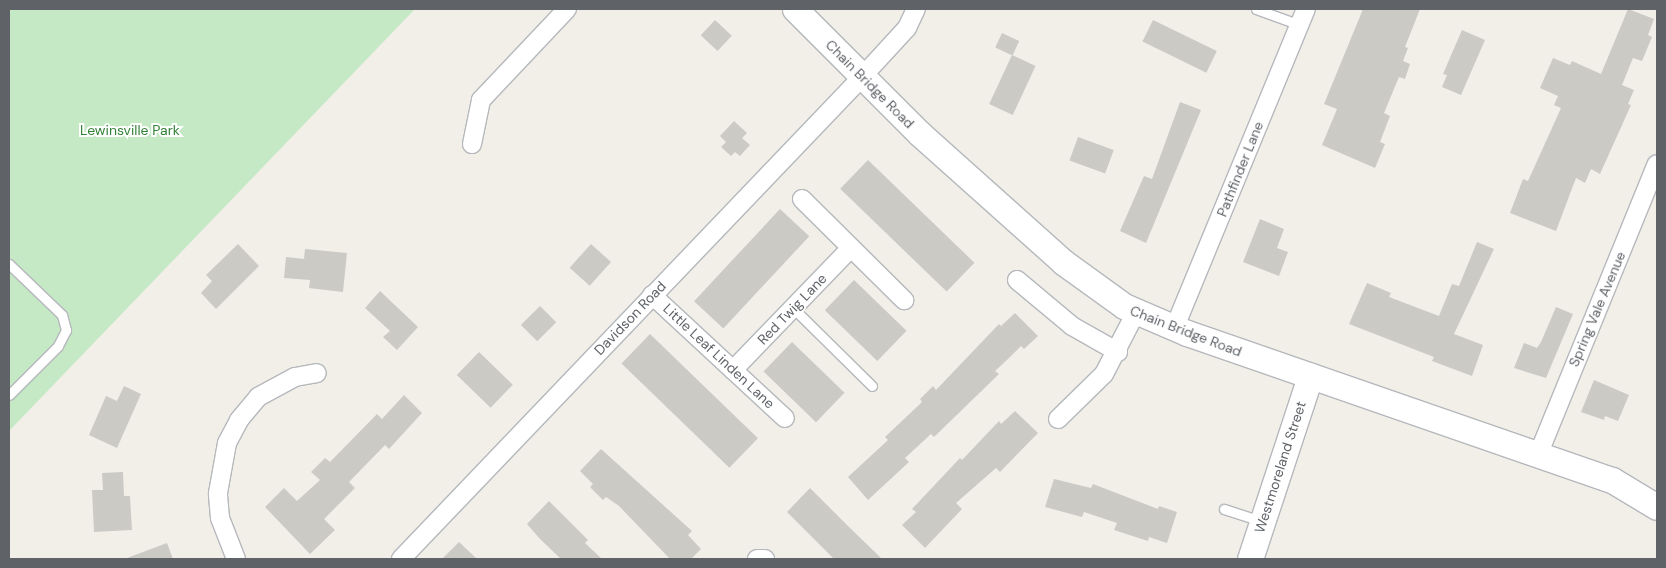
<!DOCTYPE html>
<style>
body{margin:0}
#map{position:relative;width:1666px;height:568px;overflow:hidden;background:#f1efe8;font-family:"DM Sans",sans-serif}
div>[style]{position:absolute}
.green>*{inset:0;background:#c5e8c5}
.building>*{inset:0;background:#cccac5;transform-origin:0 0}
.roads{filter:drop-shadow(1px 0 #b5b8bc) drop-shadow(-1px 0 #b5b8bc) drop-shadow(0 1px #b5b8bc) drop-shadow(0 -1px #b5b8bc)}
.service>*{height:9px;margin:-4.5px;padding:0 4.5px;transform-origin:4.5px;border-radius:4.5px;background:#fff}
.minor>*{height:18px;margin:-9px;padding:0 9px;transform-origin:9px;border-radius:9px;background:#fff}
.secondary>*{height:25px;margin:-12.5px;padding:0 12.5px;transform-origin:12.5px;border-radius:12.5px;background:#fff}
span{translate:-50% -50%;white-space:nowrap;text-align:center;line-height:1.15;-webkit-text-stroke:4px #fff;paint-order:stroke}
.street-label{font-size:14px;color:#5f6368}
.park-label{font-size:14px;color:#348238}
.frame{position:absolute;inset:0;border:10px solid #5f6368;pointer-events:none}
</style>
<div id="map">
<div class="green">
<i style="clip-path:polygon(9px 9px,415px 9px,9px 431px)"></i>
</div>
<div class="building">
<i style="clip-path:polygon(1363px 9px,1420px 9px,1405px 47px,1408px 48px,1403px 61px,1410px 64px,1405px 79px,1399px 77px,1384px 113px,1390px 116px,1380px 142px,1385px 144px,1375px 168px,1322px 145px,1337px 109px,1324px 104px)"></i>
<i style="clip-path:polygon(1628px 9px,1654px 19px,1648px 35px,1652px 37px,1642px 61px,1633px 58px,1622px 85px,1634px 90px,1628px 104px,1631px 105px,1600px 174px,1591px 169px,1585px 183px,1576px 178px,1556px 231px,1510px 213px,1523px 179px,1528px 181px,1561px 108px,1554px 105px,1558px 96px,1540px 88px,1553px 58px,1570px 65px,1572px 61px,1601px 74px)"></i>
<i style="left:715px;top:20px;width:23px;height:21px;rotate:43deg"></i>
<i style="left:1153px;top:20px;width:71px;height:24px;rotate:26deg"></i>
<i style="clip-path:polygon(1462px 30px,1485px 40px,1461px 95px,1442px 87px,1447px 75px,1443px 74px)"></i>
<i style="left:1002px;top:33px;width:19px;height:16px;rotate:25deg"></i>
<i style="left:1012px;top:55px;width:26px;height:54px;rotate:25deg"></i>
<i style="clip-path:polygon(1180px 102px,1201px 110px,1146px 243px,1120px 231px,1144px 176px,1152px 179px)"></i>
<i style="clip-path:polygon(734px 121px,747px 133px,742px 138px,750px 145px,740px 156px,735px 152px,731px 156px,721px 147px,726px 142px,720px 136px)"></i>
<i style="left:1078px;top:137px;width:38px;height:25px;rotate:20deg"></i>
<i style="left:868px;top:160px;width:148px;height:40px;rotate:44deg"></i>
<i style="left:780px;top:209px;width:40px;height:126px;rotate:43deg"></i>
<i style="clip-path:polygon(1260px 219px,1284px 229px,1277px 248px,1288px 252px,1279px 276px,1243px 262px)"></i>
<i style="clip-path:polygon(1477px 242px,1494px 249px,1454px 334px,1483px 345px,1472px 376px,1432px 361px,1434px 357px,1349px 324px,1367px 283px,1391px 293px,1389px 297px,1439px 316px,1452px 284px,1459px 286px)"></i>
<i style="clip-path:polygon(238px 244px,259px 266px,216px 309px,201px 293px,212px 281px,206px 275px)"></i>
<i style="left:591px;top:244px;width:27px;height:32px;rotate:42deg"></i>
<i style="clip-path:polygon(305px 249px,347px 253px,343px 292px,309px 288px,310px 280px,284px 278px,286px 257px,304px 259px)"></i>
<i style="left:854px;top:280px;width:73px;height:42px;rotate:44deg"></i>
<i style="clip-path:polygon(380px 291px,418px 327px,397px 350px,383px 337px,390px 331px,365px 308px)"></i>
<i style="left:540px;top:306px;width:23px;height:27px;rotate:45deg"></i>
<i style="clip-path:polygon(1556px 307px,1573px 314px,1546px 378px,1514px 368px,1524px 343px,1537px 348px,1541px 342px)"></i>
<i style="clip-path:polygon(1015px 313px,1038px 336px,1024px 349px,1021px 346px,1008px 359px,995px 371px,999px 374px,934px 437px,931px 434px,905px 458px,909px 462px,868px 500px,848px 477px,888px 440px,885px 437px,922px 402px,920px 399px,933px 386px,936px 390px,999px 324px,1001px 326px)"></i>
<i style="left:650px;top:334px;width:150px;height:41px;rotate:44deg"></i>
<i style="left:792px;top:342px;width:73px;height:41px;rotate:44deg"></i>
<i style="left:479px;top:352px;width:47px;height:32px;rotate:44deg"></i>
<i style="clip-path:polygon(1594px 380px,1629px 395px,1618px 421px,1605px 416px,1604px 420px,1581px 412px)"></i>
<i style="clip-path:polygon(124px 386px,141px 394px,117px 448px,89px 435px,106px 396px,117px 401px)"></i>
<i style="clip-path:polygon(404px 395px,422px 413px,389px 449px,385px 445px,349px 482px,355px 488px,324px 519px,335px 530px,310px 554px,265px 507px,284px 488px,297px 501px,320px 480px,311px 472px,325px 458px,330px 462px,377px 414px,382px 419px)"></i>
<i style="clip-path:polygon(1015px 411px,1038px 433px,1000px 472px,996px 468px,956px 503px,962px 509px,925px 548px,902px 525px,916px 512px,912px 509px,960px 458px,962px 460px,999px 421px,1001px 424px)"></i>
<i style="clip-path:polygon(601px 449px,692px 531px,688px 535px,701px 549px,691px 559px,670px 559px,619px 506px,606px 497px,603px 500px,590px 487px,593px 484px,580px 471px)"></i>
<i style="clip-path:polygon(123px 472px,124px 496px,130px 496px,132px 530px,94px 532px,92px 490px,103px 490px,102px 473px)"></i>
<i style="clip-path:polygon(1054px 479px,1091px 488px,1093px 484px,1158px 509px,1159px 506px,1177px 512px,1167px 543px,1149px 537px,1148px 541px,1114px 530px,1117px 523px,1084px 512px,1082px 517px,1045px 507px)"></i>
<i style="clip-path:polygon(810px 488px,848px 526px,882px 559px,834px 559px,787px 512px)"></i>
<i style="clip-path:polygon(549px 501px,588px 540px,585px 543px,602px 559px,561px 559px,540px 539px,527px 524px)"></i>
<i style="clip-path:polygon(459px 542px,477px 559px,442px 559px)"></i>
<i style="clip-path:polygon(167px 543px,173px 559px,127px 559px,127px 558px)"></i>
</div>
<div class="roads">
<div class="service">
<i style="left:1256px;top:9px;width:47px;rotate:20deg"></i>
<i style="left:9px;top:264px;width:74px;rotate:43.9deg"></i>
<i style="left:62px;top:315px;width:16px;rotate:75deg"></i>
<i style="left:66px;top:330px;width:18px;rotate:117deg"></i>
<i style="left:58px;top:346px;width:69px;rotate:135deg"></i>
<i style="left:793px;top:308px;width:111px;rotate:44.6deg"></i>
<i style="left:1224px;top:509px;width:40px;rotate:18deg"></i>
</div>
<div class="minor">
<i style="left:472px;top:144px;width:45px;rotate:-78.4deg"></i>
<i style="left:481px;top:100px;width:125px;rotate:-46.6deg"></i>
<i style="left:802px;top:199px;width:144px;rotate:44.7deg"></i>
<i style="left:1017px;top:280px;width:72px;rotate:39.9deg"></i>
<i style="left:1072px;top:326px;width:53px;rotate:29.5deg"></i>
<i style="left:652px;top:295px;width:181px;rotate:42.8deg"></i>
<i style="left:1174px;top:329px;width:346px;rotate:-67.6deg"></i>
<i style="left:733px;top:370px;width:170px;rotate:-46deg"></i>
<i style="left:1058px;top:419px;width:64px;rotate:-44.4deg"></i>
<i style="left:1104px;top:374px;width:70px;rotate:-62.7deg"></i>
<i style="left:1538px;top:455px;width:314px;rotate:-67.8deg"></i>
<i style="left:236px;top:559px;width:44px;rotate:-111.3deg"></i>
<i style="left:220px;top:518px;width:25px;rotate:-95deg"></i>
<i style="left:218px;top:493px;width:51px;rotate:-79.8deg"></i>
<i style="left:227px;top:443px;width:26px;rotate:-62deg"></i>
<i style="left:239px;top:420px;width:30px;rotate:-50deg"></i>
<i style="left:258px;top:397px;width:42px;rotate:-28.4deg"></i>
<i style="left:295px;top:377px;width:22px;rotate:-10deg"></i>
<i style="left:401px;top:559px;width:666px;rotate:-46.28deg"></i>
<i style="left:861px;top:78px;width:68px;rotate:-47.4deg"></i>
<i style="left:907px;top:28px;width:21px;rotate:-65deg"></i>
<i style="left:757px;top:559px;width:8px"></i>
</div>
<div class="secondary">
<i style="left:795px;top:9px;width:177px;rotate:45deg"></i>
<i style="left:920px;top:134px;width:192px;rotate:41.8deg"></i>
<i style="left:1063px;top:262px;width:75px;rotate:35.8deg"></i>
<i style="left:1124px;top:306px;width:69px;rotate:23.2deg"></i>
<i style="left:1187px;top:333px;width:450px;rotate:19.1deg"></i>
<i style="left:1612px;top:480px;width:52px;rotate:31deg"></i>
<i style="left:1250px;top:559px;width:193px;rotate:-71.8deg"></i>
</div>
</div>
<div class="street-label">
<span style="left:870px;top:84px;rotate:45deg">Chain Bridge Road</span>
<span style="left:1240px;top:169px;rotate:-68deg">Pathfinder Lane</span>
<span style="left:792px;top:309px;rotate:-46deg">Red Twig Lane</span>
<span style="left:1597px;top:309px;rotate:-67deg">Spring Vale Avenue</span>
<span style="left:630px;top:318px;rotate:-46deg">Davidson Road</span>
<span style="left:1186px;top:331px;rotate:21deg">Chain Bridge Road</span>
<span style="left:719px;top:356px;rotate:43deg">Little Leaf Linden Lane</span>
<span style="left:1280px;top:467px;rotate:-72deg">Westmoreland Street</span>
</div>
<div class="park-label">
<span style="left:130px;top:130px">Lewinsville Park</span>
</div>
<div class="frame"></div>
</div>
